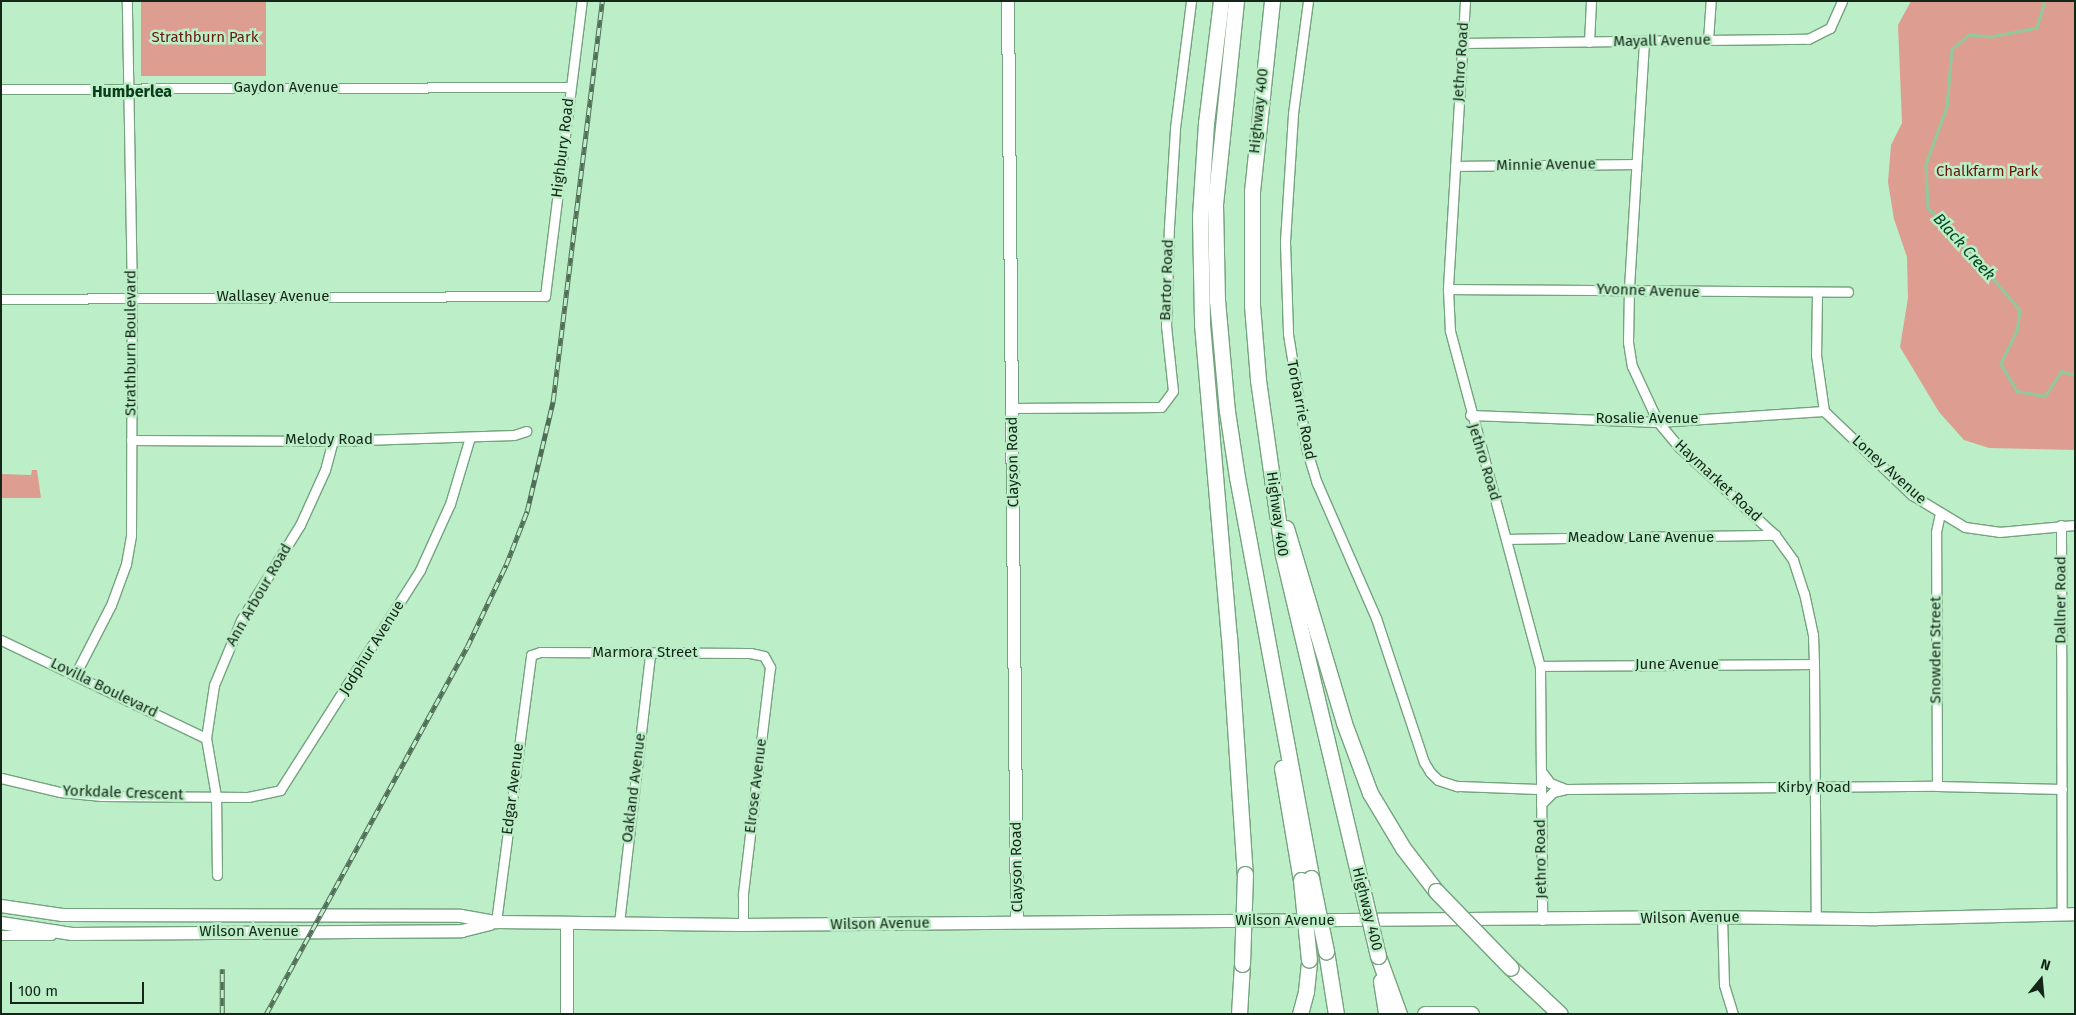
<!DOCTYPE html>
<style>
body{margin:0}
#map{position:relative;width:2076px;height:1015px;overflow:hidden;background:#bceec7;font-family:"Fira Sans",sans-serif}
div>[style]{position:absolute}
.green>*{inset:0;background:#de9d91;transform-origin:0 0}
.stream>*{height:2.5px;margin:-1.25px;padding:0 1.25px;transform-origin:1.25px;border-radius:1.25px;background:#91c99d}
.roads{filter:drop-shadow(1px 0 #74a37f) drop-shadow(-1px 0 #74a37f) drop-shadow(0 1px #74a37f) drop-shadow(0 -1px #74a37f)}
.street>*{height:9px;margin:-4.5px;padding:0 4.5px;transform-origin:4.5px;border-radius:4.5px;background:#fff}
.secondary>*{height:12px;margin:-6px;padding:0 6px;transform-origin:6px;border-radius:6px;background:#fff}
.highway>*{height:15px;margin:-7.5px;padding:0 7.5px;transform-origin:7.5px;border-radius:7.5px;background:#fff}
.rail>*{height:4.5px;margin-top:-2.25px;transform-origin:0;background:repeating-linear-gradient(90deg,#bceec7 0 8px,#506e57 0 16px);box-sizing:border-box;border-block:1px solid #506e57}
.bridges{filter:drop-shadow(1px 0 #74a37f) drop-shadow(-1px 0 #74a37f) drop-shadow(0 1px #74a37f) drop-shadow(0 -1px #74a37f)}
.highway-bridge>*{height:15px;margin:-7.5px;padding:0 7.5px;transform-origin:7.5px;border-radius:7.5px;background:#fff}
span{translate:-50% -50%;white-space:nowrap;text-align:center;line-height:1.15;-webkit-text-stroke:5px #bceec7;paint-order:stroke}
.park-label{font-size:15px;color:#67170d}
.street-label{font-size:15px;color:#132618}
.neighbourhood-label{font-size:16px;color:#0a3b1c;font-weight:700}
.water-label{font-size:16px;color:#02461f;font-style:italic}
.frame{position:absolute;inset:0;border:2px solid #132618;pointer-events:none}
.north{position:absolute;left:2016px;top:955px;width:50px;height:50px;-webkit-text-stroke:4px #bceec7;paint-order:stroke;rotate:17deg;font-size:14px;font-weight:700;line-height:20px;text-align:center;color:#132618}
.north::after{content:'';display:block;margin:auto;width:18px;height:22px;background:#132618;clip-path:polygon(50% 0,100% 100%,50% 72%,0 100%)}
.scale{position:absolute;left:10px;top:982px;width:134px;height:22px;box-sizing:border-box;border:2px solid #132618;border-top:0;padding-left:6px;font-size:15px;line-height:18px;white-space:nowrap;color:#132618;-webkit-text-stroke:4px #bceec7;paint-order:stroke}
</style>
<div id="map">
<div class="green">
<i style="left:141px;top:1px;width:125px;height:75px"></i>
<i style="clip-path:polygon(1911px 1px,2075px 1px,2075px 450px,1989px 448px,1964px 440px,1939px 412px,1900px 347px,1908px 298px,1907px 257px,1894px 219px,1888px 182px,1891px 145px,1902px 123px,1898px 25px)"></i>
<i style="clip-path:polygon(32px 470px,37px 470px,41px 498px,1px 498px,1px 474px,31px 475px)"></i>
</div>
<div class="stream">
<i style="left:2045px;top:1px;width:28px;rotate:107deg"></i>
<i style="left:2037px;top:28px;width:47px;rotate:168.9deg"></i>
<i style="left:1991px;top:37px;width:22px;rotate:-175deg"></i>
<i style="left:1969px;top:35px;width:23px;rotate:139deg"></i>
<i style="left:1952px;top:50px;width:57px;rotate:95deg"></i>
<i style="left:1947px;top:107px;width:61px;rotate:110.2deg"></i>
<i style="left:1926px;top:164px;width:44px;rotate:87.4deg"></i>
<i style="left:1928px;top:208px;width:40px;rotate:44deg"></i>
<i style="left:1957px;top:236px;width:97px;rotate:49.6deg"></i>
<i style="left:2020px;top:310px;width:21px;rotate:98deg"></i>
<i style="left:2017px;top:331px;width:37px;rotate:116deg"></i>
<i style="left:2001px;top:364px;width:31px;rotate:59deg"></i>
<i style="left:2017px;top:391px;width:28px;rotate:10deg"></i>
<i style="left:2045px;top:396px;width:30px;rotate:-57deg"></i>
<i style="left:2061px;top:371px;width:15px;rotate:16deg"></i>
</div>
<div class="roads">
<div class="street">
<i style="left:1308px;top:1px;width:114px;rotate:97.6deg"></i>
<i style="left:1293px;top:114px;width:128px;rotate:93.6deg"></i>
<i style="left:1285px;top:242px;width:92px;rotate:88.1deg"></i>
<i style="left:1288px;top:334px;width:119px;rotate:80.8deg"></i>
<i style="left:1307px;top:451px;width:34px;rotate:73deg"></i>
<i style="left:1317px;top:483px;width:147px;rotate:66.4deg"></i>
<i style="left:1376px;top:618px;width:152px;rotate:71.6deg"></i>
<i style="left:1424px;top:762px;width:12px;rotate:59deg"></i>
<i style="left:1430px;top:772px;width:11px;rotate:45deg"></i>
<i style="left:1438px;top:780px;width:20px;rotate:18deg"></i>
<i style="left:1457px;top:786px;width:83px;rotate:2.1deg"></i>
<i style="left:1465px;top:1px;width:289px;rotate:93.4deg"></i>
<i style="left:1448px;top:289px;width:42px;rotate:87.3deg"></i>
<i style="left:1450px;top:331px;width:347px;rotate:75deg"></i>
<i style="left:1540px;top:666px;width:254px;rotate:89.5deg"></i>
<i style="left:1708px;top:40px;width:39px;rotate:-86deg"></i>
<i style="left:1589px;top:42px;width:41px;rotate:-87.2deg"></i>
<i style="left:1644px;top:42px;width:247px;rotate:93.5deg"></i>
<i style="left:1629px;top:289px;width:53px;rotate:91.1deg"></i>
<i style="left:1628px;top:342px;width:24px;rotate:81deg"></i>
<i style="left:1632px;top:366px;width:62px;rotate:65.1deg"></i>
<i style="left:1658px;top:422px;width:34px;rotate:50deg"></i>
<i style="left:1680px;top:448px;width:129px;rotate:42.5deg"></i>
<i style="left:1775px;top:535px;width:31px;rotate:54deg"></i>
<i style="left:1793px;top:560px;width:35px;rotate:72deg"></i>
<i style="left:1804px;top:593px;width:43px;rotate:77.9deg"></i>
<i style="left:1813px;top:635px;width:29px;rotate:88deg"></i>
<i style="left:1814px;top:664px;width:255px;rotate:89.6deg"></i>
<i style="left:1462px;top:43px;width:346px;rotate:-0.7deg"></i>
<i style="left:1808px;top:39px;width:25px;rotate:-27deg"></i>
<i style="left:1830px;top:28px;width:30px;rotate:-66deg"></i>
<i style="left:1px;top:89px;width:569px;rotate:-0.2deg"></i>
<i style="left:1455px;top:166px;width:181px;rotate:-0.6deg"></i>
<i style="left:1448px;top:289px;width:400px;rotate:0.4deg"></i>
<i style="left:1817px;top:294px;width:61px;rotate:90.9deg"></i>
<i style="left:1816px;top:355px;width:57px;rotate:81.9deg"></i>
<i style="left:1824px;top:411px;width:122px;rotate:43.7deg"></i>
<i style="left:1912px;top:495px;width:62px;rotate:31.1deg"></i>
<i style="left:1965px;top:527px;width:34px;rotate:8deg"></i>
<i style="left:1999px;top:532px;width:76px;rotate:-5.3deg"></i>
<i style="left:1px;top:299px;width:544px;rotate:-0.32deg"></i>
<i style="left:545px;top:296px;width:297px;rotate:-82.9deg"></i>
<i style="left:1012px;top:408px;width:149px;rotate:-0.4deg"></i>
<i style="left:1161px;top:407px;width:20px;rotate:-53deg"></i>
<i style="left:1173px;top:391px;width:65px;rotate:-96.1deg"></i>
<i style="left:1166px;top:326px;width:99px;rotate:-88.3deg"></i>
<i style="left:1169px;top:227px;width:99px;rotate:-86.5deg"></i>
<i style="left:1175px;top:128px;width:128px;rotate:-82.8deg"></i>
<i style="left:1470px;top:415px;width:188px;rotate:2.1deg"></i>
<i style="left:1658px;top:422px;width:166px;rotate:-3.8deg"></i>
<i style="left:131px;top:440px;width:202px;rotate:0.3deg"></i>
<i style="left:333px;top:441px;width:181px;rotate:-1.9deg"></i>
<i style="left:514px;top:435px;width:13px;rotate:-18deg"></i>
<i style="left:2061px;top:525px;width:390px;rotate:89.9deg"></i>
<i style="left:1507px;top:539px;width:268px;rotate:-0.9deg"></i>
<i style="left:1px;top:640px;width:227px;rotate:25.6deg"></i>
<i style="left:1540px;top:666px;width:274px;rotate:-0.4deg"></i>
<i style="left:76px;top:673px;width:76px;rotate:-62.8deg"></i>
<i style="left:111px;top:605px;width:44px;rotate:-69.9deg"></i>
<i style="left:126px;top:564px;width:29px;rotate:-80deg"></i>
<i style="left:131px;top:535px;width:237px;rotate:-89.8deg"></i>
<i style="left:132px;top:298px;width:297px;rotate:-91deg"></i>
<i style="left:1541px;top:771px;width:15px;rotate:53deg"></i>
<i style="left:1550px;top:783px;width:17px;rotate:21deg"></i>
<i style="left:1px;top:778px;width:61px;rotate:13.3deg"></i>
<i style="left:60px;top:792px;width:42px;rotate:5.4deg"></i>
<i style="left:102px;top:796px;width:146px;rotate:0.4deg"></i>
<i style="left:248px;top:797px;width:33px;rotate:-12deg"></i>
<i style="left:280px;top:790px;width:261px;rotate:-57.5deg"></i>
<i style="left:420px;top:570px;width:72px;rotate:-65.6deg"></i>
<i style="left:450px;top:504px;width:70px;rotate:-73.4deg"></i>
<i style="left:1937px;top:786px;width:254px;rotate:-90.2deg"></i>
<i style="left:1936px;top:532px;width:19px;rotate:-78deg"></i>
<i style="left:1541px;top:804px;width:17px;rotate:-45deg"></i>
<i style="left:1553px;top:792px;width:13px;rotate:-13deg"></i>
<i style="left:1566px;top:789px;width:371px;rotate:-0.5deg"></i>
<i style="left:1937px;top:786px;width:125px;rotate:1.4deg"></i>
<i style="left:217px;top:875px;width:79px;rotate:-90.7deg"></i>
<i style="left:216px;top:796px;width:59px;rotate:-99.8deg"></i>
<i style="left:206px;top:738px;width:54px;rotate:-81.4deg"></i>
<i style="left:214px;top:685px;width:70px;rotate:-67.4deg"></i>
<i style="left:241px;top:620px;width:112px;rotate:-58.2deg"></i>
<i style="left:300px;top:525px;width:60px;rotate:-65.6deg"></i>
<i style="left:325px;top:470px;width:30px;rotate:-75deg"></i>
<i style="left:1722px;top:917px;width:68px;rotate:88.3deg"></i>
<i style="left:1724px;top:985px;width:30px;rotate:73deg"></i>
<i style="left:496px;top:922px;width:269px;rotate:-82.5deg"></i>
<i style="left:531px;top:655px;width:9px;rotate:-18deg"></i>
<i style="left:540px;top:652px;width:210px;rotate:0.3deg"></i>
<i style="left:750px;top:653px;width:14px;rotate:12deg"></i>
<i style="left:764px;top:656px;width:13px;rotate:61deg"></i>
<i style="left:770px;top:667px;width:230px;rotate:96.8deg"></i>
<i style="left:743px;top:895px;width:30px;rotate:90deg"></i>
<i style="left:619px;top:923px;width:271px;rotate:-83.4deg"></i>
<i style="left:1px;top:935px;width:50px"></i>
</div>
<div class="secondary">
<i style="left:1008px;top:1px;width:921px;rotate:89.44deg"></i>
<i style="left:1px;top:906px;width:62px;rotate:8.4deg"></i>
<i style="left:62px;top:915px;width:399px;rotate:0.1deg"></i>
<i style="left:461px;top:916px;width:36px;rotate:10deg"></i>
<i style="left:496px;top:922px;width:243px;rotate:0.7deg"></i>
<i style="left:739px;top:925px;width:964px;rotate:-0.48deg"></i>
<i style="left:1703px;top:917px;width:174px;rotate:0.7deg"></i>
<i style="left:1877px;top:919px;width:198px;rotate:-1.4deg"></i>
<i style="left:1px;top:923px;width:72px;rotate:8.8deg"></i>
<i style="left:72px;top:934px;width:390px;rotate:-0.4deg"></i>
<i style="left:462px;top:931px;width:29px;rotate:-14deg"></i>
<i style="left:567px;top:1014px;width:91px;rotate:-90deg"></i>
</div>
<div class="highway">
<i style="left:1221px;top:1px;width:123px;rotate:97deg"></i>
<i style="left:1206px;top:123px;width:93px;rotate:93.7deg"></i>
<i style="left:1200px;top:216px;width:108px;rotate:88.9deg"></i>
<i style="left:1202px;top:324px;width:313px;rotate:85.1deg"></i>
<i style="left:1229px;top:636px;width:239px;rotate:86.2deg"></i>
<i style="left:1236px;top:1px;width:205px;rotate:95.9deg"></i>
<i style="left:1215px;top:205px;width:95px;rotate:88.8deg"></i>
<i style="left:1217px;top:300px;width:111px;rotate:84.9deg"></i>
<i style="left:1227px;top:411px;width:67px;rotate:81.4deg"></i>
<i style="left:1237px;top:477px;width:408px;rotate:79.5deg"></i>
<i style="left:1272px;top:1px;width:191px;rotate:96deg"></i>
<i style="left:1252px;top:191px;width:114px;rotate:90deg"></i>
<i style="left:1252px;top:305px;width:75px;rotate:85.4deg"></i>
<i style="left:1258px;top:380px;width:177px;rotate:81.9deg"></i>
<i style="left:1283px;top:555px;width:338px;rotate:76.7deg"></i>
<i style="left:1286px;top:528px;width:203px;rotate:73.4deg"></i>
<i style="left:1344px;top:723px;width:75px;rotate:69.6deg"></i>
<i style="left:1370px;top:793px;width:64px;rotate:59deg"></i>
<i style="left:1403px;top:848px;width:54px;rotate:52.5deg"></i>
<i style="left:1282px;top:768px;width:114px;rotate:80.4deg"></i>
<i style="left:1326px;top:951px;width:64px;rotate:81deg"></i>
<i style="left:1378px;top:956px;width:62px;rotate:70.1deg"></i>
<i style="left:1511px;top:968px;width:67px;rotate:43.2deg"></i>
<i style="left:1381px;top:981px;width:33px;rotate:81deg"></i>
<i style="left:1239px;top:1014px;width:50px;rotate:-86.6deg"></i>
<i style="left:1300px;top:1014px;width:24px;rotate:-75deg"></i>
<i style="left:1306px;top:991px;width:31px;rotate:-84deg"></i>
<i style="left:1425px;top:1014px;width:46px"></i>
</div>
</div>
<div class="rail">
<i style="left:222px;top:1014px;width:45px;rotate:-90deg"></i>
<i style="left:266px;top:1014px;width:418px;rotate:-61.3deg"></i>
<i style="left:467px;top:647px;width:91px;rotate:-64.6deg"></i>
<i style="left:506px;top:565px;width:58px;rotate:-68.7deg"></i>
<i style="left:527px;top:511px;width:113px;rotate:-76.7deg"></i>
<i style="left:553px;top:401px;width:403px;rotate:-83deg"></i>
</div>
<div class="bridges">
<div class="highway-bridge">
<i style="left:1311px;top:878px;width:75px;rotate:78.4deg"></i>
<i style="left:1301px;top:880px;width:80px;rotate:84.3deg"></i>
<i style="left:1361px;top:884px;width:74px;rotate:76.7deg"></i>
<i style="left:1436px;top:891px;width:107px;rotate:45.8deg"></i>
<i style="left:1242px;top:964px;width:90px;rotate:-88.1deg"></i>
</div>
</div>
<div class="park-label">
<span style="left:205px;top:38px">Strathburn Park</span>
<span style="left:1987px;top:172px">Chalkfarm Park</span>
</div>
<div class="street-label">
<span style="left:1662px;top:41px;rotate:-1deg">Mayall Avenue</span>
<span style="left:1461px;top:62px;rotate:-86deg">Jethro Road</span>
<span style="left:286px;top:88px">Gaydon Avenue</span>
<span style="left:1259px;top:111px;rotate:-84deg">Highway 400</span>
<span style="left:563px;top:148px;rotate:-83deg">Highbury Road</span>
<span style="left:1546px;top:165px;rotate:-1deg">Minnie Avenue</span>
<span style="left:1167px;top:280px;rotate:-88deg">Bartor Road</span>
<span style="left:1648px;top:291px;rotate:2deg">Yvonne Avenue</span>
<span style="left:273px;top:297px">Wallasey Avenue</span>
<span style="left:131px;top:343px;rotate:-90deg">Strathburn Boulevard</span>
<span style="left:1301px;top:410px;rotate:79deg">Torbarrie Road</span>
<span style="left:1647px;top:419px">Rosalie Avenue</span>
<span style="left:329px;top:440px">Melody Road</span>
<span style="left:1013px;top:462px;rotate:-91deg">Clayson Road</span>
<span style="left:1484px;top:462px;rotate:73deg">Jethro Road</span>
<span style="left:1889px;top:470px;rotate:42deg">Loney Avenue</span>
<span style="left:1718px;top:481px;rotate:43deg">Haymarket Road</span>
<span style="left:1277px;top:514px;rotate:82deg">Highway 400</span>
<span style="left:1641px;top:538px">Meadow Lane Avenue</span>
<span style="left:259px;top:595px;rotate:-60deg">Ann Arbour Road</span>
<span style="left:2061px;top:600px;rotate:-90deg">Dallner Road</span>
<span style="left:372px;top:648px;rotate:-58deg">Jodphur Avenue</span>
<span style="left:1936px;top:650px;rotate:-90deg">Snowden Street</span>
<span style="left:645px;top:653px">Marmora Street</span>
<span style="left:1677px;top:665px">June Avenue</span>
<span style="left:104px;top:688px;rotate:26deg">Lovilla Boulevard</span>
<span style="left:756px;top:786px;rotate:-83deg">Elrose Avenue</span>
<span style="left:634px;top:788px;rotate:-83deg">Oakland Avenue</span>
<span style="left:1814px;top:788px">Kirby Road</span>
<span style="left:513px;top:789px;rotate:-83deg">Edgar Avenue</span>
<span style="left:123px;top:793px;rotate:2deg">Yorkdale Crescent</span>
<span style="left:1541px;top:859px;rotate:-91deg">Jethro Road</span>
<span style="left:1017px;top:867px;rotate:-91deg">Clayson Road</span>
<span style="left:1367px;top:909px;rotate:76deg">Highway 400</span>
<span style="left:1690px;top:918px;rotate:-1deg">Wilson Avenue</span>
<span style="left:1285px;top:921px">Wilson Avenue</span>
<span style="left:880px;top:924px;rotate:-1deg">Wilson Avenue</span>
<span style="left:249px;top:932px">Wilson Avenue</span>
</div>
<div class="neighbourhood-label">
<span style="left:132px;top:92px">Humberlea</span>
</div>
<div class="water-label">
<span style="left:1964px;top:247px;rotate:48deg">Black Creek</span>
</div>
<div class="frame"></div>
<div class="north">N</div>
<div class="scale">100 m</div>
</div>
